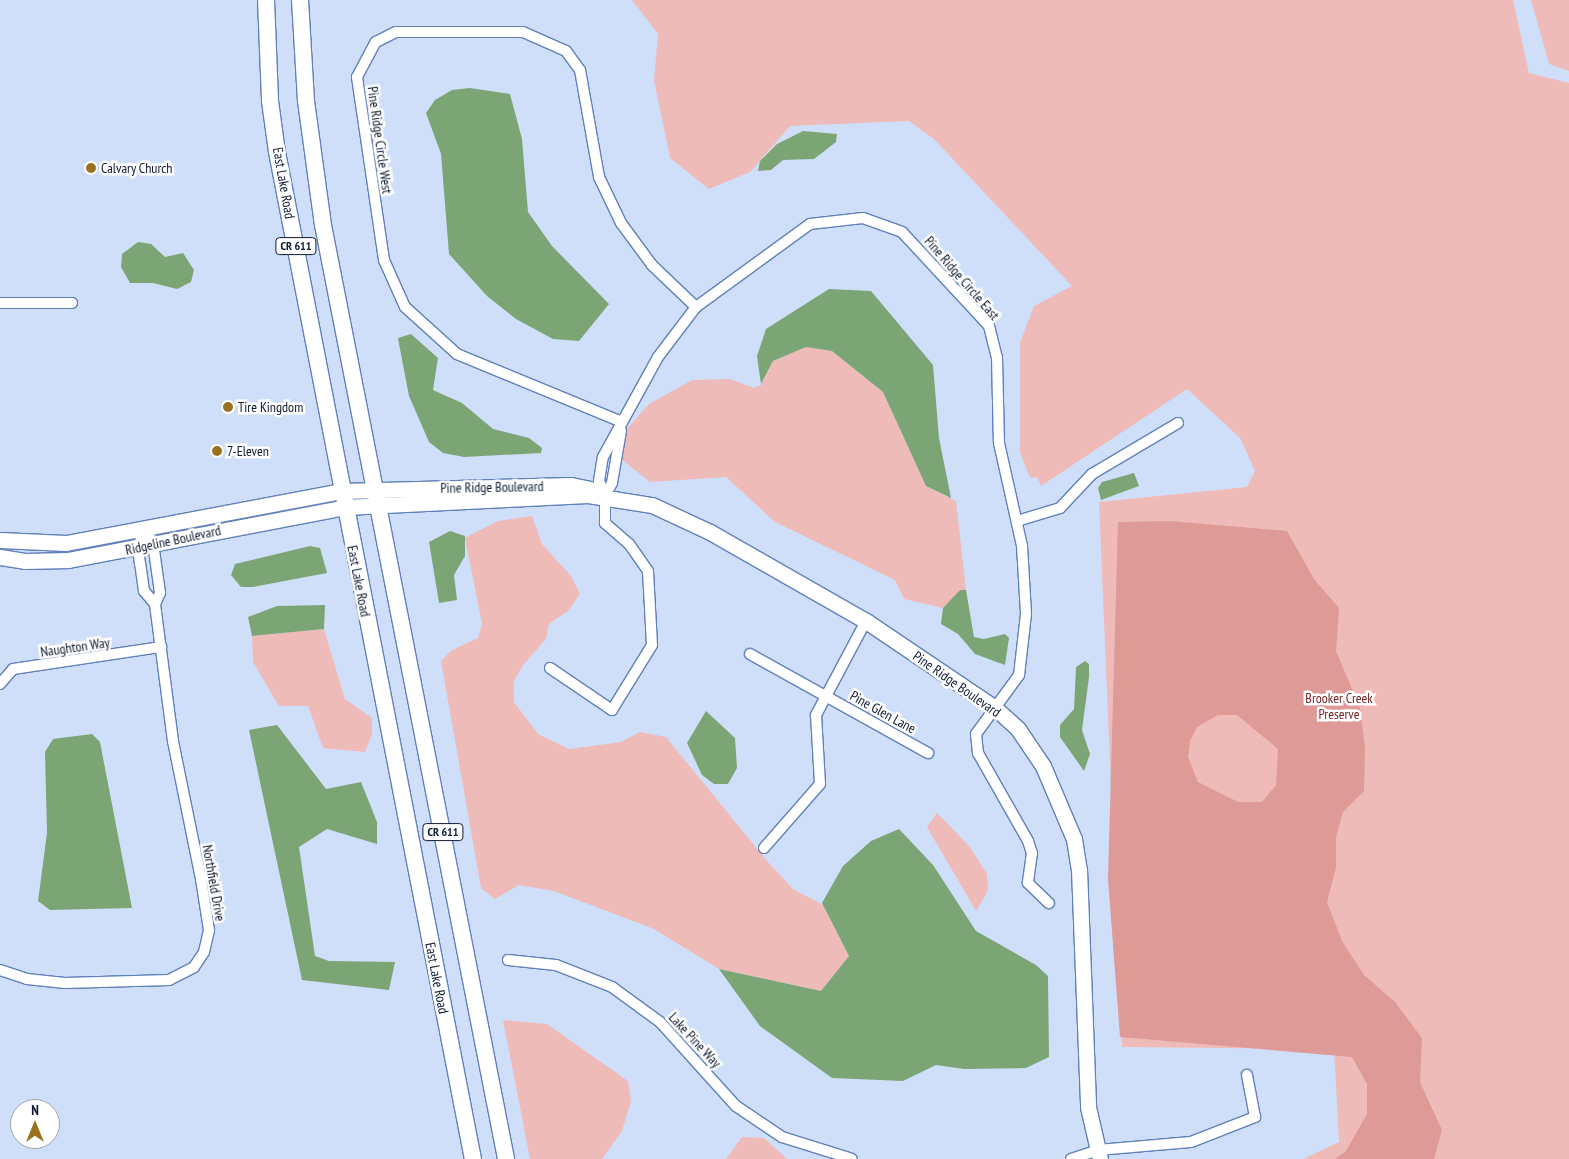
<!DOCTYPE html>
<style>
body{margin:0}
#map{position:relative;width:1569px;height:1159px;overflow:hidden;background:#d0dff9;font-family:"PT Sans Narrow",sans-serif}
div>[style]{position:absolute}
.green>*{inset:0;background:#eebbb8}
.forest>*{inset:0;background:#de9a97}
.water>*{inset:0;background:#7ba575}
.roads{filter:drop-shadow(1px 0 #6080bb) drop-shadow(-1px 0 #6080bb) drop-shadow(0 1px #6080bb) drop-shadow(0 -1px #6080bb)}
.street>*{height:10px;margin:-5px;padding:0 5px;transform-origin:5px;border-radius:5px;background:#fff}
.secondary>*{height:15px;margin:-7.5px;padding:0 7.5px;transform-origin:7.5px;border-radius:7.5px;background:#fff}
.primary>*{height:16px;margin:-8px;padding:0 8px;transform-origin:8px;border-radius:8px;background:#fff}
.dots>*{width:14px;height:14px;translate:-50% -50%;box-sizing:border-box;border:2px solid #fff;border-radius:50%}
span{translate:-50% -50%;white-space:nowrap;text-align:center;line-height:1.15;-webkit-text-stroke:5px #fff;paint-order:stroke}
.shield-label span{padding:1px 4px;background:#fff;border:1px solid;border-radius:4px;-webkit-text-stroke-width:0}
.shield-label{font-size:12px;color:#0e1a31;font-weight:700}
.street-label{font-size:14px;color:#0e1a31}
.poi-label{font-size:14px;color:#0e1a31}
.left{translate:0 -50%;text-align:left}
.park-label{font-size:14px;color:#772629}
.north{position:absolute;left:10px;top:1099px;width:50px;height:50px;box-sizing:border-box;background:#fff;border:1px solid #9fa3ad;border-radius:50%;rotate:0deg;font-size:14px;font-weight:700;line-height:20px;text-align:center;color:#0e1a31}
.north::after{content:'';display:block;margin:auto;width:18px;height:22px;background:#9a721e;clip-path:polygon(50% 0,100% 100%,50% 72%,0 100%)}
</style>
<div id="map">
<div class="green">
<i style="clip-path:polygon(632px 0,1513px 0,1529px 73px,1569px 83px,1569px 1159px,1303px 1159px,1339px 1142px,1334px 1049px,1122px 1047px,1099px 502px,1247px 487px,1255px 471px,1240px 438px,1187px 389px,1041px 486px,1037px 477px,1030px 478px,1020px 452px,1020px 343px,1034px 306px,1072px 286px,934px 139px,909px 121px,790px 126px,750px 172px,709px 189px,670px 158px,654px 80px,658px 34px)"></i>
<i style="clip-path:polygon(1531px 0,1569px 0,1569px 71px,1549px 64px)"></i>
<i style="clip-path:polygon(806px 347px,832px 351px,883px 392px,926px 486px,956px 501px,966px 590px,960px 590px,943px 608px,904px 599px,895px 580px,775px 522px,726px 477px,650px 482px,621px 459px,625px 431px,649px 404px,692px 380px,730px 379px,754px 388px,761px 385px,773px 361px)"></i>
<i style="clip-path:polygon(532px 516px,542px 544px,571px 576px,580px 594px,568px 611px,549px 624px,546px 639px,523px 665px,514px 681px,514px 702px,538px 734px,569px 749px,621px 742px,640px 732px,666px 737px,767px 861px,793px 889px,823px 905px,849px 956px,821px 991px,719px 969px,654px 929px,554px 891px,519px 885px,495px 899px,481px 888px,441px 661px,452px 650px,478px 638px,482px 624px,465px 538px,498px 521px)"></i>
<i style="clip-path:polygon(324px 629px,345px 699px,372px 718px,372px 734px,365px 752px,323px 748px,308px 706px,279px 706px,253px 662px,252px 636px)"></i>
<i style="clip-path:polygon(937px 813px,970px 847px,987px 874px,988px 891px,976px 911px,927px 827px)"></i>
<i style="clip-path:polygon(503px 1020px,547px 1024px,628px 1081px,631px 1101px,622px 1131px,602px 1159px,530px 1159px)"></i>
<i style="clip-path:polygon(742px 1137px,764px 1138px,787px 1159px,726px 1159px)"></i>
</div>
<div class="forest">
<i style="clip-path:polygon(evenodd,1170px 521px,1287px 531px,1314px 579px,1339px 608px,1336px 651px,1360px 708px,1365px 747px,1364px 791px,1343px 812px,1336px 837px,1336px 867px,1327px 902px,1342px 941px,1364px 975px,1395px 1002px,1422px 1038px,1420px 1082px,1442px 1130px,1434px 1159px,1335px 1159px,1346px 1151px,1367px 1114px,1367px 1084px,1352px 1057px,1120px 1037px,1108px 879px,1118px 522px,1170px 521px,1218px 715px,1237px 715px,1278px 749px,1276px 785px,1262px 802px,1238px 802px,1198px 782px,1188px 757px,1190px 741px,1197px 727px,1218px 715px)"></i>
</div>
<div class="water">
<i style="clip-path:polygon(470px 88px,510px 94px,522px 139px,528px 212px,552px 246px,609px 304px,579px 341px,553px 339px,516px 319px,487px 296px,449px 254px,441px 154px,426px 113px,435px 100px,452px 90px)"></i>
<i style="clip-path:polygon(803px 131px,837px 134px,836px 142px,814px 159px,783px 160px,771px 170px,758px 171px,760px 161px,777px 144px)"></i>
<i style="clip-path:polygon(138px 242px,151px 244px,165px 257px,183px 253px,194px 270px,191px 282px,177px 289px,153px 283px,130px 283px,121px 267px,122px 254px)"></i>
<i style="clip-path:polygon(829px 289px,871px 291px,933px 365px,939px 438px,951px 498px,926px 486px,883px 392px,832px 351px,806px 347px,773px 361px,761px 384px,757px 356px,766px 329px)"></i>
<i style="clip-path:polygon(411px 334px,438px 358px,433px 390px,462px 403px,493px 429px,529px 438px,542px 448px,541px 453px,464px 457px,443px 453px,429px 442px,409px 396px,399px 344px,398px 338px)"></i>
<i style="clip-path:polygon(1134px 473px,1139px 486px,1101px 500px,1098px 488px,1102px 482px)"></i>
<i style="clip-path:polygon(450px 531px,465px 536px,465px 556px,454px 575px,457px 600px,439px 603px,429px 542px)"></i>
<i style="clip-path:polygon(310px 546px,320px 548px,327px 573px,253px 587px,241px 587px,231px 575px,235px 564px)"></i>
<i style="clip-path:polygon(960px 590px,966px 590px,974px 637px,984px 639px,1005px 634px,1009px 638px,1005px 665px,975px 654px,958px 634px,941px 624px,943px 608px)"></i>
<i style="clip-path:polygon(325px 605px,324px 629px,252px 636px,248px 617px,277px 606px)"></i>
<i style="clip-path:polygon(1085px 661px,1089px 664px,1089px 677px,1082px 730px,1090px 754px,1084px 771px,1060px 737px,1060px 725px,1074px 709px,1076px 667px)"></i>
<i style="clip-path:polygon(706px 711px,735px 738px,737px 768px,728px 784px,714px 784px,702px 775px,687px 743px)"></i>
<i style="clip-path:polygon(277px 725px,326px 789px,361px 782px,377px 822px,377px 844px,327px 829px,299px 847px,315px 956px,329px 961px,395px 962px,389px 990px,302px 980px,249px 730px)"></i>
<i style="clip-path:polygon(92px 734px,100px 742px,132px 908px,50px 910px,38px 901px,47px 833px,45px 752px,53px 739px)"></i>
<i style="clip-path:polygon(899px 829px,933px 865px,976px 931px,1036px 965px,1048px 976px,1049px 1057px,1026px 1068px,964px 1069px,936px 1065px,903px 1081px,832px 1078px,760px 1026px,719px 969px,821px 991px,849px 956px,822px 903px,843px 866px,871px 841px)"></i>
</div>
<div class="roads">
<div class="street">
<i style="left:0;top:303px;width:72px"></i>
<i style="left:622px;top:422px;width:178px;rotate:-157.6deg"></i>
<i style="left:457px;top:354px;width:70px;rotate:-137.9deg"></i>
<i style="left:405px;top:307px;width:51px;rotate:-114.1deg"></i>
<i style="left:384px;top:260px;width:185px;rotate:-98.4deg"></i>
<i style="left:357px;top:77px;width:40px;rotate:-62deg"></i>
<i style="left:376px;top:42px;width:22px;rotate:-27deg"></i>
<i style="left:396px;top:32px;width:127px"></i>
<i style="left:523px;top:32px;width:47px;rotate:23.8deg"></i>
<i style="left:566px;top:51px;width:24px;rotate:54deg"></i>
<i style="left:580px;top:70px;width:109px;rotate:79.9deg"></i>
<i style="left:599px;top:177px;width:51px;rotate:64.4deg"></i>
<i style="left:621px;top:223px;width:52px;rotate:53.6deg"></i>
<i style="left:652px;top:265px;width:61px;rotate:43.7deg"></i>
<i style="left:605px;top:495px;width:14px;rotate:-60deg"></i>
<i style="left:612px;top:483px;width:53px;rotate:-80.2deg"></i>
<i style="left:1017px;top:521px;width:45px;rotate:-16.8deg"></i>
<i style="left:1060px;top:508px;width:47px;rotate:-46.7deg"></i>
<i style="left:1092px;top:474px;width:100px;rotate:-30.7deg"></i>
<i style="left:145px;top:528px;width:17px;rotate:62deg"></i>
<i style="left:153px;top:543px;width:50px;rotate:82deg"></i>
<i style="left:160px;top:593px;width:12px;rotate:114deg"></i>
<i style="left:750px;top:654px;width:204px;rotate:29.1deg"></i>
<i style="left:550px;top:668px;width:75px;rotate:34.1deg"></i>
<i style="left:612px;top:710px;width:76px;rotate:-58.4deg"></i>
<i style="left:652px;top:645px;width:74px;rotate:-93.1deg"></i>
<i style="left:648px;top:571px;width:33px;rotate:-125deg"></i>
<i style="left:629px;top:544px;width:32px;rotate:-139deg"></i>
<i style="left:605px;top:523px;width:28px;rotate:-90deg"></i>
<i style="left:605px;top:495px;width:15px;rotate:-113deg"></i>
<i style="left:599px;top:481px;width:24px;rotate:-81deg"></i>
<i style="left:603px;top:457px;width:114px;rotate:-61.2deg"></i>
<i style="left:658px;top:357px;width:63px;rotate:-52.8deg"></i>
<i style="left:696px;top:307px;width:141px;rotate:-36.1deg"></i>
<i style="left:810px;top:224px;width:53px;rotate:-6.5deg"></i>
<i style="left:863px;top:218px;width:41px;rotate:19.7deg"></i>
<i style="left:902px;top:232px;width:128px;rotate:47.2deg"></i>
<i style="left:989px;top:326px;width:32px;rotate:76deg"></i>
<i style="left:997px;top:357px;width:86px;rotate:88.7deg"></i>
<i style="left:999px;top:443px;width:106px;rotate:77.4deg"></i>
<i style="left:1022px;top:546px;width:68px;rotate:86.6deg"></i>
<i style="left:1026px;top:614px;width:61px;rotate:96.5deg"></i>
<i style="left:1019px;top:675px;width:73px;rotate:126.1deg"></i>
<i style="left:976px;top:734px;width:19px;rotate:84deg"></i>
<i style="left:978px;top:753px;width:101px;rotate:60.4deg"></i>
<i style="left:1028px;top:841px;width:13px;rotate:72deg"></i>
<i style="left:1032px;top:853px;width:30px;rotate:98deg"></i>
<i style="left:1028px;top:883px;width:29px;rotate:44deg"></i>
<i style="left:0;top:684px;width:20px;rotate:-49deg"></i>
<i style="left:13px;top:669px;width:150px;rotate:-8.5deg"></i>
<i style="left:764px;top:848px;width:85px;rotate:-48.8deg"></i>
<i style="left:820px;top:784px;width:69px;rotate:-93.3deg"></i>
<i style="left:816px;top:715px;width:106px;rotate:-62deg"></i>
<i style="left:508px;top:960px;width:48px;rotate:5.9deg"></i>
<i style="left:556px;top:965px;width:60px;rotate:21.4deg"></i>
<i style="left:612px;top:987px;width:59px;rotate:36.1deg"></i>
<i style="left:660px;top:1022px;width:113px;rotate:47.9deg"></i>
<i style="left:736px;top:1106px;width:55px;rotate:34deg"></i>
<i style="left:782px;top:1137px;width:73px;rotate:17.4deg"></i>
<i style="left:0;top:970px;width:28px;rotate:18deg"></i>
<i style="left:27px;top:979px;width:38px;rotate:6deg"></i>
<i style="left:65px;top:983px;width:104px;rotate:-1.7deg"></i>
<i style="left:169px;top:980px;width:28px;rotate:-27deg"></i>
<i style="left:194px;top:967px;width:18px;rotate:-56deg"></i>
<i style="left:204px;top:952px;width:23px;rotate:-77deg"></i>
<i style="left:209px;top:930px;width:52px;rotate:-98.9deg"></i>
<i style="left:201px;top:879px;width:141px;rotate:-101.5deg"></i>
<i style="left:173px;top:741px;width:138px;rotate:-97.5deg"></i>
<i style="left:155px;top:604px;width:17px;rotate:-130deg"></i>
<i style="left:144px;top:591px;width:27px;rotate:-98deg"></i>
<i style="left:140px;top:564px;width:17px;rotate:-97deg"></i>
<i style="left:138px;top:547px;width:20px;rotate:-70deg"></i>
<i style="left:1071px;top:1159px;width:28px;rotate:-18deg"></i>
<i style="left:1098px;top:1150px;width:93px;rotate:-4.9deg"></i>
<i style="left:1191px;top:1142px;width:69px;rotate:-21.3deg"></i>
<i style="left:1255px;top:1117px;width:43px;rotate:-100.8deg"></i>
</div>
<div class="secondary">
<i style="left:0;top:540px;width:66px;rotate:2.6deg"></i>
<i style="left:66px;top:543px;width:281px;rotate:-10.7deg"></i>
<i style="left:342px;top:491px;width:229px;rotate:-1.5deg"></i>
<i style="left:571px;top:485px;width:25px;rotate:12deg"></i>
<i style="left:0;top:557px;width:25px;rotate:9deg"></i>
<i style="left:25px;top:561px;width:43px;rotate:-1.3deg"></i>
<i style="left:68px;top:560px;width:282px;rotate:-10.8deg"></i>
<i style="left:345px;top:507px;width:243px;rotate:-2.8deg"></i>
<i style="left:588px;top:495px;width:65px;rotate:8.9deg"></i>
<i style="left:652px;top:505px;width:64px;rotate:25deg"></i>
<i style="left:710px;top:532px;width:180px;rotate:29.7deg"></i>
<i style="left:866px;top:621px;width:156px;rotate:34deg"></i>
<i style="left:995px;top:708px;width:31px;rotate:42deg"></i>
<i style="left:1018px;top:729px;width:45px;rotate:56deg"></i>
<i style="left:1043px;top:766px;width:79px;rotate:67deg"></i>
<i style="left:1074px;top:839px;width:30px;rotate:81deg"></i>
<i style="left:1079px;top:869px;width:238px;rotate:87.8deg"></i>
<i style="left:1088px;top:1107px;width:53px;rotate:77deg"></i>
</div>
<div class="primary">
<i style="left:266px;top:0;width:101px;rotate:87.7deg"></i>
<i style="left:270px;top:101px;width:51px;rotate:82.2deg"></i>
<i style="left:277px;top:152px;width:1026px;rotate:78.99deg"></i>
<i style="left:300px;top:0;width:101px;rotate:86.6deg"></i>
<i style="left:306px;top:101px;width:125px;rotate:82.2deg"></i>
<i style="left:323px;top:225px;width:952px;rotate:78.91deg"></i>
</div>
</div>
<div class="dots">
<i style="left:91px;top:168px;background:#9a721e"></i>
<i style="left:228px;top:407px;background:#9a721e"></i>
<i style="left:217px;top:451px;background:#9a721e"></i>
</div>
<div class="shield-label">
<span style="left:296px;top:246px">CR 611</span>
<span style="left:443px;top:832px">CR 611</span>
</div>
<div class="street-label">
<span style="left:380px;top:140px;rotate:82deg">Pine Ridge Circle West</span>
<span style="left:284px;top:183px;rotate:80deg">East Lake Road</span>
<span style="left:962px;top:278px;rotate:49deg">Pine Ridge Circle East</span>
<span style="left:492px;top:487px;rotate:-1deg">Pine Ridge Boulevard</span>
<span style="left:173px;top:540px;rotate:-12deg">Ridgeline Boulevard</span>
<span style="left:359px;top:581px;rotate:79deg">East Lake Road</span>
<span style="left:75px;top:647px;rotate:-8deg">Naughton Way</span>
<span style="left:957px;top:684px;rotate:35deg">Pine Ridge Boulevard</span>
<span style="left:883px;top:712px;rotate:29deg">Pine Glen Lane</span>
<span style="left:214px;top:883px;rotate:80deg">Northfield Drive</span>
<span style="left:437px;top:978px;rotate:79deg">East Lake Road</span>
<span style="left:695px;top:1040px;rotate:47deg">Lake Pine Way</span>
</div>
<div class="poi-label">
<span class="left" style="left:101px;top:168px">Calvary Church</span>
<span class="left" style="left:238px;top:407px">Tire Kingdom</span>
<span class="left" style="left:227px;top:451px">7-Eleven</span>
</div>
<div class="park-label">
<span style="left:1339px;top:706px">Brooker Creek<br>Preserve</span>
</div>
<div class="north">N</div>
</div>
